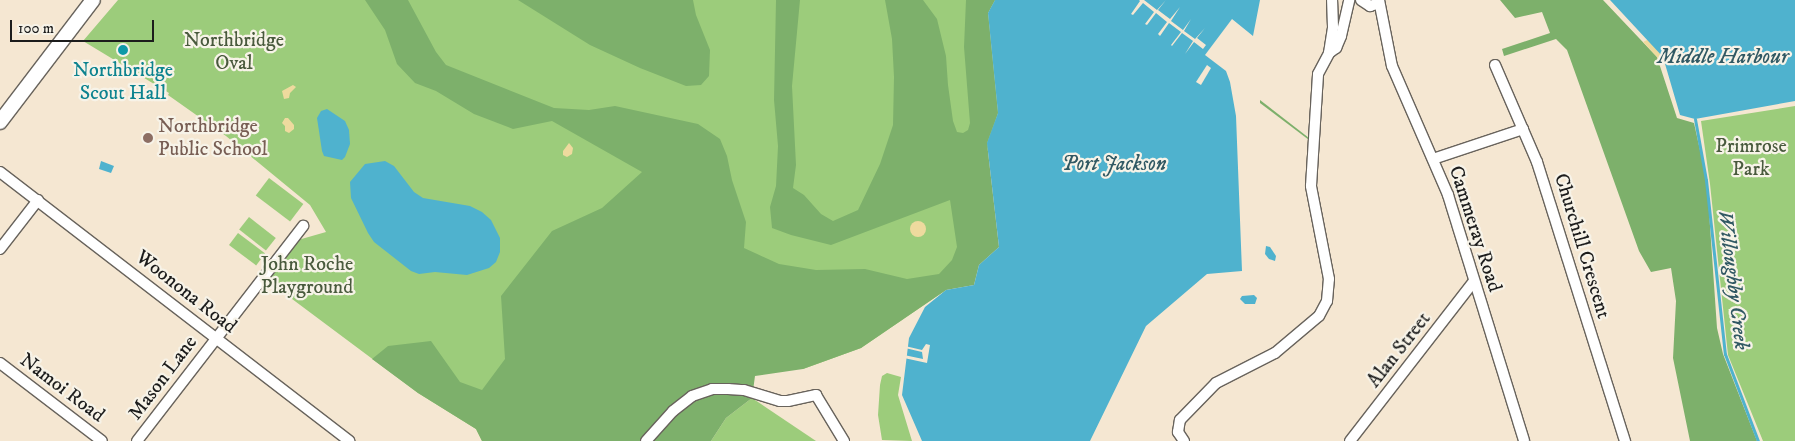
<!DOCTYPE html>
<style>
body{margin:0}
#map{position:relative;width:1795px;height:441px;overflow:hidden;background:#f5e7d2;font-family:"IM FELL DW Pica",serif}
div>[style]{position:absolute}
.green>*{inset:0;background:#9ccc7b;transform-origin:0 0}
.forest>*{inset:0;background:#7db06b}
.sand>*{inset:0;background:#eeda9e}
.round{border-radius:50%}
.water>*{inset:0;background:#4fb2ce}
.pier>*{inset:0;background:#f5e7d2}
.stream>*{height:3px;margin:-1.5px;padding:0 1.5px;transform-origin:1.5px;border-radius:1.5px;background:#4fb2ce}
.roads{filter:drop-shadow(1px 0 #68635c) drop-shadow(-1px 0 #68635c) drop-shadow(0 1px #68635c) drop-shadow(0 -1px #68635c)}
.street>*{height:10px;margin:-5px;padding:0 5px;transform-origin:5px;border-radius:5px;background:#fff}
.secondary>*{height:14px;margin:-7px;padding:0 7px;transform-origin:7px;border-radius:7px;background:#fff}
.dots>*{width:14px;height:14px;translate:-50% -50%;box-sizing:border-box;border:2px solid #f7f3e8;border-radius:50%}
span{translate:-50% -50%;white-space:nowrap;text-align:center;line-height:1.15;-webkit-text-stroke:4.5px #f7f3e8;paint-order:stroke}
.park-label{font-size:20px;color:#495a3d}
.culture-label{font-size:20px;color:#0d838f}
.education-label{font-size:20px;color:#785e54}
.left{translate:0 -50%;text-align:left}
.street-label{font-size:20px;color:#1c1c1c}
.water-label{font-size:21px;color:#305863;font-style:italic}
.scale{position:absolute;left:10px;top:20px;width:144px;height:22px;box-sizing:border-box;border:2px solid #1c1c1c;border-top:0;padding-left:6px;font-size:15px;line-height:18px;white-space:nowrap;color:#1c1c1c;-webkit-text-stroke:4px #f7f3e8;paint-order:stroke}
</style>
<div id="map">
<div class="green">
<i style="clip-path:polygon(118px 0,995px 0,988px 13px,998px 113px,946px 290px,861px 348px,803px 369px,749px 362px,482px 441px,476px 429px,418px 393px,268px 281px,298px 240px,326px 232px,310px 205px,226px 136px,168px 95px,169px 93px,83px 41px)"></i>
<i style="clip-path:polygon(1795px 106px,1795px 441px,1763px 441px,1728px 355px,1710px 184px,1701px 121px)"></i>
<i style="left:269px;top:178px;width:43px;height:22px;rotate:37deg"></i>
<i style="left:249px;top:217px;width:34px;height:16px;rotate:38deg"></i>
<i style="left:238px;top:233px;width:34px;height:15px;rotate:37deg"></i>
<i style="clip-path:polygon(887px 373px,901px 377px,898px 395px,912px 441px,882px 440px,878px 415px,880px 385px,882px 376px)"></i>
<i style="clip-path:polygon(752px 398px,816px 441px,711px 441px,726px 418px)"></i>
</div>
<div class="forest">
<i style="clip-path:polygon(365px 0,408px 0,436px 52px,446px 65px,554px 108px,589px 110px,615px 106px,698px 124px,720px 139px,727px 156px,732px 180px,746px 222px,744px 248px,779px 264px,816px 270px,865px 269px,907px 279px,939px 274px,952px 260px,957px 247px,950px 200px,831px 245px,791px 235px,772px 228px,770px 207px,776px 186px,778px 146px,774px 100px,776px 0,800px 0,792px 86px,796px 165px,793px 188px,804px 195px,821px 214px,833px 221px,858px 210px,880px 164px,893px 125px,894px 77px,892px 39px,885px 0,923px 0,937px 19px,946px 56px,948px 85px,953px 121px,957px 132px,963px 133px,968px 130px,970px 123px,964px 47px,966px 0,995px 0,988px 13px,998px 113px,987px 143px,999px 247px,979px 265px,974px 285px,946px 290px,861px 348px,803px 369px,755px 376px,752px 398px,726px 418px,711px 441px,482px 441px,476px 429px,418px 393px,372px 359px,388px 346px,431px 341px,460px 382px,482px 390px,505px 359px,501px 296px,552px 231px,602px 208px,642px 172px,552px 121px,513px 129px,474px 114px,436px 91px,415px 83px,397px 64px,385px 30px)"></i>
<i style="clip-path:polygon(518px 0,693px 0,696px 15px,710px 50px,709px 76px,701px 85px,686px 86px,640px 68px,590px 45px)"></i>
<i style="clip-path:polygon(1500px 0,1603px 0,1657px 57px,1677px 118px,1694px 123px,1707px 182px,1717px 328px,1723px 354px,1757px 441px,1690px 441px,1673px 358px,1676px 301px,1671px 268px,1651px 272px,1639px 251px,1567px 50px,1556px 39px,1504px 56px,1502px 49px,1550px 33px,1542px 12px,1515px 18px)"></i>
<i style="clip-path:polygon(1260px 100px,1309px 138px,1309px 140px,1260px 103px)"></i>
</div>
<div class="sand">
<i style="clip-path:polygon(1655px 36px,1667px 56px,1660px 66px,1657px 57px,1643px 42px)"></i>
<i style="clip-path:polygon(293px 85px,296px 87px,290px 93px,289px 98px,284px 99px,282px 91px)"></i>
<i style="clip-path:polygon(285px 118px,288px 118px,294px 125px,294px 129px,289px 133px,285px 131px,285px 126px,282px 123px)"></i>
<i style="clip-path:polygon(569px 143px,573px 148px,572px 154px,567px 157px,563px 155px,563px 151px)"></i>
<i class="round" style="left:910px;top:221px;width:16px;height:16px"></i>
</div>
<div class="water">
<i style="clip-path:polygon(995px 0,1260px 0,1253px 36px,1232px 19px,1205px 55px,1226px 71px,1230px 82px,1236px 116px,1242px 271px,1207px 274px,1146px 326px,1090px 441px,922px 441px,902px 395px,909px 338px,925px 307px,946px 290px,974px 285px,979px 265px,999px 247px,987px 143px,998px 113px,988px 13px)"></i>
<i style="clip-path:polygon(1610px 0,1795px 0,1795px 101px,1695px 119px,1680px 115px,1663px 57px)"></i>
<i style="clip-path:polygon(327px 109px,345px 121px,349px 130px,350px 144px,345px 157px,342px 160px,324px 156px,322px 151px,317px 118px,321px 111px)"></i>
<i style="clip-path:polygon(101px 161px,114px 166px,111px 173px,99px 169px)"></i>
<i style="clip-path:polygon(385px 161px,394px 166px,414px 192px,423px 198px,470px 206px,482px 212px,491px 220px,500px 238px,500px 252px,496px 262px,489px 268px,467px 275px,435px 272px,419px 274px,411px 271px,374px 242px,368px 233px,351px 198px,350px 182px,365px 164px)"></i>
<i style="clip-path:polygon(1266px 246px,1270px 247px,1276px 256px,1275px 261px,1269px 259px,1265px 254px)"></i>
<i style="clip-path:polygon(1254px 295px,1257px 298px,1255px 304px,1245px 304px,1240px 299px,1242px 296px)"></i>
</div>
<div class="pier">
<i style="clip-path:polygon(1139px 0,1144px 0,1157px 10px,1166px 0,1158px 10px,1170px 19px,1180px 7px,1171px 21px,1183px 30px,1191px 19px,1184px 31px,1195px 39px,1205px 28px,1197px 38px,1206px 45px,1203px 49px,1194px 42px,1185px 54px,1193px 41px,1182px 33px,1172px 46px,1171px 45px,1181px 32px,1169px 23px,1160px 36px,1158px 34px,1167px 22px,1156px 13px,1147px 25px,1145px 24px,1154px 12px,1143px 3px,1133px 15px,1131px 14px,1140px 1px)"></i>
<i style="clip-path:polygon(1207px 65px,1211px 68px,1201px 85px,1196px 82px)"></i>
<i style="clip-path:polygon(926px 344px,930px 345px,927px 363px,904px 358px,904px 355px,923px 359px,922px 352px,905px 348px,905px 346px,922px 350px)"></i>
</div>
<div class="stream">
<i style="left:1695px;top:119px;width:62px;rotate:79.8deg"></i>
<i style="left:1706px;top:180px;width:175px;rotate:83.8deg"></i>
<i style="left:1725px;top:354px;width:93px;rotate:69.2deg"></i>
</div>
<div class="roads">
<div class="street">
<i style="left:1361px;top:0;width:11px;rotate:34deg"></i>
<i style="left:1370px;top:6px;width:6px;rotate:-18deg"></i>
<i style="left:1376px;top:4px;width:5px;rotate:-53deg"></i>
<i style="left:1379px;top:0;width:67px;rotate:78.9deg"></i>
<i style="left:1392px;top:66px;width:141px;rotate:66.5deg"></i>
<i style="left:1448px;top:195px;width:257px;rotate:72.8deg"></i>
<i style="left:1329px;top:53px;width:9px;rotate:-36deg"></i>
<i style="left:1336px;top:48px;width:13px;rotate:-67deg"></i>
<i style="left:1341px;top:36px;width:37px;rotate:-77deg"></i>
<i style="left:1495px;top:65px;width:106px;rotate:66.6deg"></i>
<i style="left:1537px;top:162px;width:293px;rotate:72.5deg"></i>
<i style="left:1433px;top:159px;width:95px;rotate:-18.4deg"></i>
<i style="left:0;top:172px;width:441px;rotate:37.6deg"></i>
<i style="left:0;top:249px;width:62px;rotate:-52.2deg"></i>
<i style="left:0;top:363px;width:128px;rotate:37.4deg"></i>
<i style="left:137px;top:441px;width:272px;rotate:-52.3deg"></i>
<i style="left:646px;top:441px;width:40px;rotate:-48deg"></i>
<i style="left:673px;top:411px;width:24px;rotate:-38deg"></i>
<i style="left:692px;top:396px;width:21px;rotate:-19deg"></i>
<i style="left:712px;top:389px;width:16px"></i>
<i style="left:728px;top:389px;width:16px;rotate:4deg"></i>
<i style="left:744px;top:390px;width:38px;rotate:17deg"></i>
<i style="left:780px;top:401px;width:8px"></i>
<i style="left:788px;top:401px;width:29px;rotate:-12deg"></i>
<i style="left:816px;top:395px;width:54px;rotate:58.7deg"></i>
<i style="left:1184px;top:441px;width:11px;rotate:-124deg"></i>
<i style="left:1178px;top:432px;width:12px;rotate:-81deg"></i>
<i style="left:1180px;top:420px;width:52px;rotate:-45.8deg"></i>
<i style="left:1216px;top:383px;width:66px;rotate:-27deg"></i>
<i style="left:1275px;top:353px;width:57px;rotate:-40.1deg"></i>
<i style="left:1319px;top:316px;width:17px;rotate:-62deg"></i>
<i style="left:1327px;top:301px;width:22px;rotate:-85deg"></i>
<i style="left:1329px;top:279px;width:95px;rotate:-101deg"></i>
<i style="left:1311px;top:186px;width:112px;rotate:-86.4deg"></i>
<i style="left:1318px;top:74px;width:24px;rotate:-62deg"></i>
<i style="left:1329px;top:53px;width:26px;rotate:-81deg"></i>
<i style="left:1333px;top:27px;width:27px;rotate:-92deg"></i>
<i style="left:1350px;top:441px;width:202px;rotate:-52.2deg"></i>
</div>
<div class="secondary">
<i style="left:0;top:122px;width:153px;rotate:-52.7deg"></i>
</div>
</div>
<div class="dots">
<i style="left:123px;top:50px;background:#0f9aa8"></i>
<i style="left:148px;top:138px;background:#8d6e63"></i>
</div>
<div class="park-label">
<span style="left:234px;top:52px">Northbridge<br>Oval</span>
<span style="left:1751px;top:158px">Primrose<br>Park</span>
<span style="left:307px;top:276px">John Roche<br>Playground</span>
</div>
<div class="culture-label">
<span style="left:123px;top:82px">Northbridge<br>Scout Hall</span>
</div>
<div class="education-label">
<span class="left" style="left:158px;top:138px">Northbridge<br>Public School</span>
</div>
<div class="street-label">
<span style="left:1475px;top:229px;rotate:72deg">Cammeray Road</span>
<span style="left:1582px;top:246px;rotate:73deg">Churchill Crescent</span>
<span style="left:186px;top:292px;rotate:38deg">Woonona Road</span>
<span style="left:1399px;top:350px;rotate:-52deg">Alan Street</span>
<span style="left:163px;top:378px;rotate:-53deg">Mason Lane</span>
<span style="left:62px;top:388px;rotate:37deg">Namoi Road</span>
</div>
<div class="water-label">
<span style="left:1723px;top:57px">Middle Harbour</span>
<span style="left:1114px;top:164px">Port Jackson</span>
<span style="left:1733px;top:280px;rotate:83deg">Willoughby Creek</span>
</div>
<div class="scale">100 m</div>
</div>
